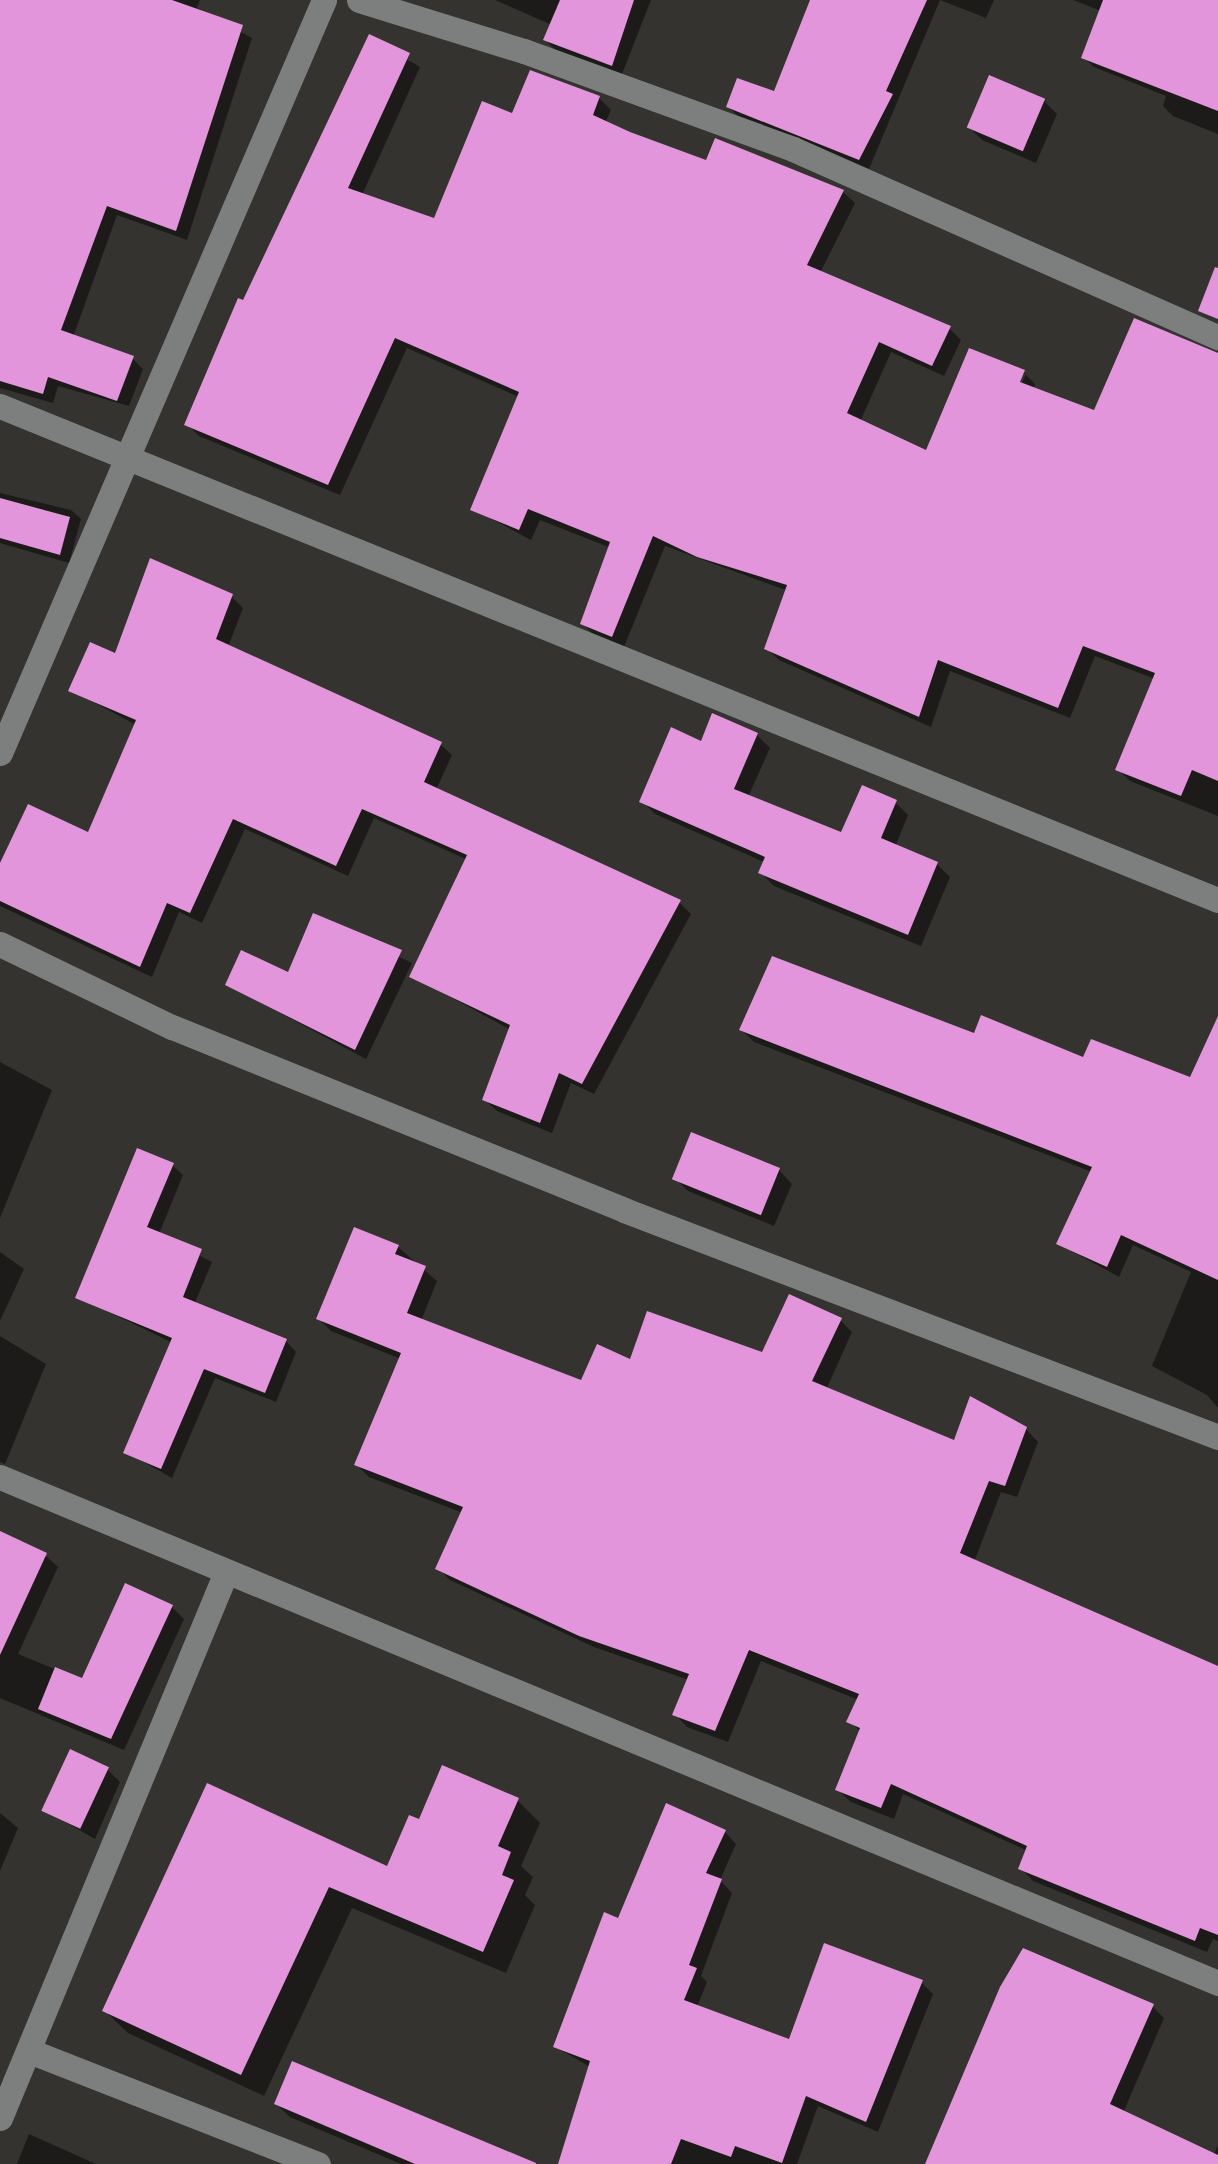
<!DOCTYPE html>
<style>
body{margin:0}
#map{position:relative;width:1218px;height:2164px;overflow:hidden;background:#353330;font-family:"Alegreya Sans",sans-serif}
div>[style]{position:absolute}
.shadow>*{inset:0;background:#0007}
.building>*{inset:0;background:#e295db;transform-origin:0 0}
.minor>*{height:25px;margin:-12.5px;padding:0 12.5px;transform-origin:12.5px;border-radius:12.5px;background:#7d7f7e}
span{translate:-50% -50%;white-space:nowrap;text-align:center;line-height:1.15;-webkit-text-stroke:10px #2b2926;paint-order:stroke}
</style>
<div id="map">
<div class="shadow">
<i style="clip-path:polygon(0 0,200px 0,197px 8px,252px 38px,187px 240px,117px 215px,73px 337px,132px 358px,143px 369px,129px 406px,58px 386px,53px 403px,0 388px)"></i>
<i style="clip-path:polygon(495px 0,651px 0,622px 74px,555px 50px,546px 40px,552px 25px)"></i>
<i style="clip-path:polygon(812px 0,994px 0,986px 18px,940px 0,869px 169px,739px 117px,729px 107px,776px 94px)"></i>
<i style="clip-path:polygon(1073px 0,1218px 0,1218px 134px,1173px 116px,1163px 106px,1166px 96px,1094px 67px,1084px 58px,1101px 11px)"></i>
<i style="clip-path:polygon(evenodd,370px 38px,420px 67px,362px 195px,436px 221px,483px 105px,514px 116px,531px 74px,599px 98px,611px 110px,605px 123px,708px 164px,716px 141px,843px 192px,855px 203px,820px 273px,949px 328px,961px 340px,944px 376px,891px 352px,860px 422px,928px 454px,970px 351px,1023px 372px,1035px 384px,1033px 390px,1096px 414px,1127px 341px,1218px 377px,1218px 816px,1130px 781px,1118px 769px,1155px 679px,1095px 656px,1070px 718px,950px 671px,931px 727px,779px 660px,767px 649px,788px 591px,665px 546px,624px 647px,594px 635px,582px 623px,611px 548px,540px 520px,531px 540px,473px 509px,519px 397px,407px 348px,340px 495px,199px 436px,187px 424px,240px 301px,245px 303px,370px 38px,1020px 374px,1026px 374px,1017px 394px,1013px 393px,1020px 374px)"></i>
<i style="clip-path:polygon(1044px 101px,1057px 114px,1036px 163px,982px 140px,969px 127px)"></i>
<i style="clip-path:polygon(0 493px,71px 510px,81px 519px,69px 563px,0 543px)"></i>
<i style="clip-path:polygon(232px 597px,243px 608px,228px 647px,440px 744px,452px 755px,436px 790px,679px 902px,691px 914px,594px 1094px,571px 1083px,552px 1133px,497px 1111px,485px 1100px,511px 1030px,412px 976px,468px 860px,374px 818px,348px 876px,245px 829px,202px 923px,179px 912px,152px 977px,0 906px,0 869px,89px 836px,136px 725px,71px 690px,116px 657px)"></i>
<i style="clip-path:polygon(757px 735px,770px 748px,748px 797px,843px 836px,895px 802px,908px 815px,895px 847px,937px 864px,950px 877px,921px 946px,774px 886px,761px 873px,766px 863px,655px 814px,642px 801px,702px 744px)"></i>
<i style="clip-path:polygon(315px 916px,412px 963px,366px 1059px,228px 985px,289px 975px)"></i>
<i style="clip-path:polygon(1218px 1022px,1218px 1408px,1207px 1395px,1152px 1366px,1191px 1272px,1133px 1245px,1119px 1277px,1059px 1244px,1092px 1172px,754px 1042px,742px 1030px,975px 1036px,1191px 1080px)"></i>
<i style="clip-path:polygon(0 1062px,52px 1090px,0 1218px)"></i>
<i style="clip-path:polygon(172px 1165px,183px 1175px,159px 1234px,212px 1262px,194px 1305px,286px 1341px,296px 1352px,276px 1402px,215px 1378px,172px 1478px,126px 1452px,173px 1343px,78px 1297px)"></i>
<i style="clip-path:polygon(779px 1170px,792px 1184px,774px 1226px,688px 1191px,675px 1178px)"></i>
<i style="clip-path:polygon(398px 1247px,437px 1281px,421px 1321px,582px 1383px,631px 1362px,764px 1355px,840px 1320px,852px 1332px,826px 1390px,955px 1444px,1026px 1429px,1038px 1442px,1017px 1497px,1001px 1492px,974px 1562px,1218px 1668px,1218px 1941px,1213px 1939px,1207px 1952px,1033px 1881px,1021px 1868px,1028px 1851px,903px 1794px,894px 1819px,851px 1802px,838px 1790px,861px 1732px,849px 1721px,859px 1700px,761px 1661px,728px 1742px,687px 1727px,675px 1714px,689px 1680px,594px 1647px,450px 1580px,438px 1568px,463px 1513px,369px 1477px,357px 1465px,401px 1359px,331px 1331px,319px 1319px)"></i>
<i style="clip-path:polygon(0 1252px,24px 1269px,0 1321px)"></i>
<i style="clip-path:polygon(0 1336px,46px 1364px,5px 1464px,0 1462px)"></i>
<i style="clip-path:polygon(0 1549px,45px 1555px,58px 1567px,18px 1654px,84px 1681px,172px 1607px,184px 1619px,124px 1750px,0 1698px)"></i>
<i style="clip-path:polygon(107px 1769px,120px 1782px,95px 1839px,46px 1811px)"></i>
<i style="clip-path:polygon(208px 1786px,388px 1869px,420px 1822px,517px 1800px,540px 1823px,521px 1866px,533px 1877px,525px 1895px,535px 1905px,506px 1973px,352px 1908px,264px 2096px,128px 2033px,105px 2011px)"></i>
<i style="clip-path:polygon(0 1813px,18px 1828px,0 1871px)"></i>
<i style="clip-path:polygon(725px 1832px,736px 1844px,720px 1880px,732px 1893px,701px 1976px,707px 1982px,697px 2007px,791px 2043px,921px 1982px,933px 1994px,878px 2132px,818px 2106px,797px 2164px,561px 2164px,590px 2067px,556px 2047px,620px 1921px)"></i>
<i style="clip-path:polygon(1152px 2006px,1164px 2018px,1123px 2113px,1213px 2156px,1218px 2145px,1218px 2164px,927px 2164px)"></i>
<i style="clip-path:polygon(276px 2104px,504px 2164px,401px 2164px,290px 2117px)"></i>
<i style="clip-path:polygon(29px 2134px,96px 2164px,17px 2164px)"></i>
</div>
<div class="building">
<i style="clip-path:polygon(0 0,172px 0,243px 25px,176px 231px,107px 206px,61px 330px,134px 356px,117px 401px,48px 377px,43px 394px,0 381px)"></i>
<i style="clip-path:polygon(560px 0,634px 0,612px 66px,543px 40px)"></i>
<i style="clip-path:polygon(810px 0,927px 0,886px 91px,893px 94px,859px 160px,726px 107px,737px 78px,774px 91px)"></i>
<i style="clip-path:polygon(1103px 0,1218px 0,1218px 111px,1081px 58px)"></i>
<i style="clip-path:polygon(369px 34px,410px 53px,348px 188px,434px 218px,482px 101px,512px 113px,530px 70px,600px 96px,593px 115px,630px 132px,706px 160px,715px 138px,844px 190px,807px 265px,951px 326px,932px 366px,879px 342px,847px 413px,926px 450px,969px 348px,1025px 370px,1020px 382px,1094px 410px,1134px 318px,1218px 353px,1218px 781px,1192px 770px,1181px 796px,1115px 770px,1155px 673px,1083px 646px,1058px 708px,938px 660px,919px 717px,764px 649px,787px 585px,697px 557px,653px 536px,612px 637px,580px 624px,610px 542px,528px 509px,519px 530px,470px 510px,519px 392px,395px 338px,328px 485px,184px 425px,238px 298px,243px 300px)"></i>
<i style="left:989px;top:75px;width:61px;height:57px;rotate:23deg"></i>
<i style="clip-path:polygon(1215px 267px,1218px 268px,1218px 319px,1198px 311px)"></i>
<i style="clip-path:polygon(0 498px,70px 517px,60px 555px,0 538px)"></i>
<i style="clip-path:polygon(150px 558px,233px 594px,216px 639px,442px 742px,424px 782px,681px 900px,582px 1084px,559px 1073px,540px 1123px,482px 1100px,510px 1025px,409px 977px,467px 855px,362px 809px,336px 866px,233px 819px,190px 913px,167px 903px,140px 967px,0 901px,0 863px,28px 804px,88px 832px,136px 720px,68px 691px,90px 642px,115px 653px)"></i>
<i style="clip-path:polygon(712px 713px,758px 733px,734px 789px,841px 832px,862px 785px,897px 800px,881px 838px,938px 862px,908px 935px,758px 873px,765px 857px,639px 802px,671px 727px,701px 741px)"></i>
<i style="clip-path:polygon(313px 913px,402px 950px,355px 1050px,225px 985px,241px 950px,288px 972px)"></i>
<i style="clip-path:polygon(772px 956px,974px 1033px,981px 1015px,1083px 1057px,1091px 1039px,1190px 1077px,1218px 1016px,1218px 1280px,1121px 1235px,1107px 1267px,1056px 1244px,1092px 1167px,739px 1030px)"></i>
<i style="left:691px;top:1132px;width:96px;height:51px;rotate:22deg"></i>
<i style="clip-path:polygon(137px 1148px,174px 1163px,147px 1227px,202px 1249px,183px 1297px,287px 1339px,265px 1393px,204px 1369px,161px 1469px,123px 1453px,172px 1338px,75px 1298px)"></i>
<i style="clip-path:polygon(354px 1227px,399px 1245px,395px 1254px,426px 1266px,407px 1313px,581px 1380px,597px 1344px,630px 1359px,647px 1311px,762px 1352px,789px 1294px,842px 1318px,812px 1381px,954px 1440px,970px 1396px,1027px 1427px,1005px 1486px,989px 1481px,960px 1553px,1218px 1666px,1218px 1935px,1200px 1928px,1195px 1941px,1018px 1869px,1027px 1846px,891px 1784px,881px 1808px,835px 1790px,860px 1728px,846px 1722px,859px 1694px,749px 1650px,715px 1731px,672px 1715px,689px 1674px,579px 1636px,435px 1569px,463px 1507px,354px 1465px,401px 1353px,316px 1319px)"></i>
<i style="clip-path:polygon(0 1531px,47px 1553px,0 1655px)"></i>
<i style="clip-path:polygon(125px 1583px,173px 1605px,111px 1739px,38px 1709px,55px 1667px,82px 1678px)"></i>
<i style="left:70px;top:1749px;width:43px;height:68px;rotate:25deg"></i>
<i style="clip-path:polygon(442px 1765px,519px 1798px,498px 1846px,511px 1852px,502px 1875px,514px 1880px,483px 1952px,329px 1887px,241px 2075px,102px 2011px,207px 1783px,387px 1866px,409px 1815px,419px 1819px)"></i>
<i style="clip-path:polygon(666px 1803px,726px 1830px,706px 1873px,722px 1879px,689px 1965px,697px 1968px,684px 2000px,789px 2039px,824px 1943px,923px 1980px,866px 2122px,806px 2096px,782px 2163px,735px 2146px,731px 2157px,681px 2139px,671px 2164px,558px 2164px,590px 2061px,553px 2047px,604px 1912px,618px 1918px)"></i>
<i style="clip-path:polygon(1023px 1948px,1154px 2004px,1110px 2104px,1218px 2155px,1218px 2164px,925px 2164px,1000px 1987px)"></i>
<i style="clip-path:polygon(292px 2061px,536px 2163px,536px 2164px,415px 2164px,274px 2104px)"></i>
</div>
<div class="minor">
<i style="left:359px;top:0;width:173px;rotate:17.2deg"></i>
<i style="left:524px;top:51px;width:286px;rotate:20deg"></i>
<i style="left:793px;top:149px;width:465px;rotate:23.9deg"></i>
<i style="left:0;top:406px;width:1314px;rotate:22.08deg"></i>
<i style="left:0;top:753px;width:820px;rotate:-66.72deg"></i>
<i style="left:0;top:944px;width:191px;rotate:25.8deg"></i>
<i style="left:172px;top:1027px;width:488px;rotate:22deg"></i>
<i style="left:624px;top:1210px;width:636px;rotate:20.91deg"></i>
<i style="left:0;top:1477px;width:1319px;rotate:22.56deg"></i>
<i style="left:32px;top:2052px;width:307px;rotate:21.4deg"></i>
<i style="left:0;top:2118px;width:591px;rotate:-67.51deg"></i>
</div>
</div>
